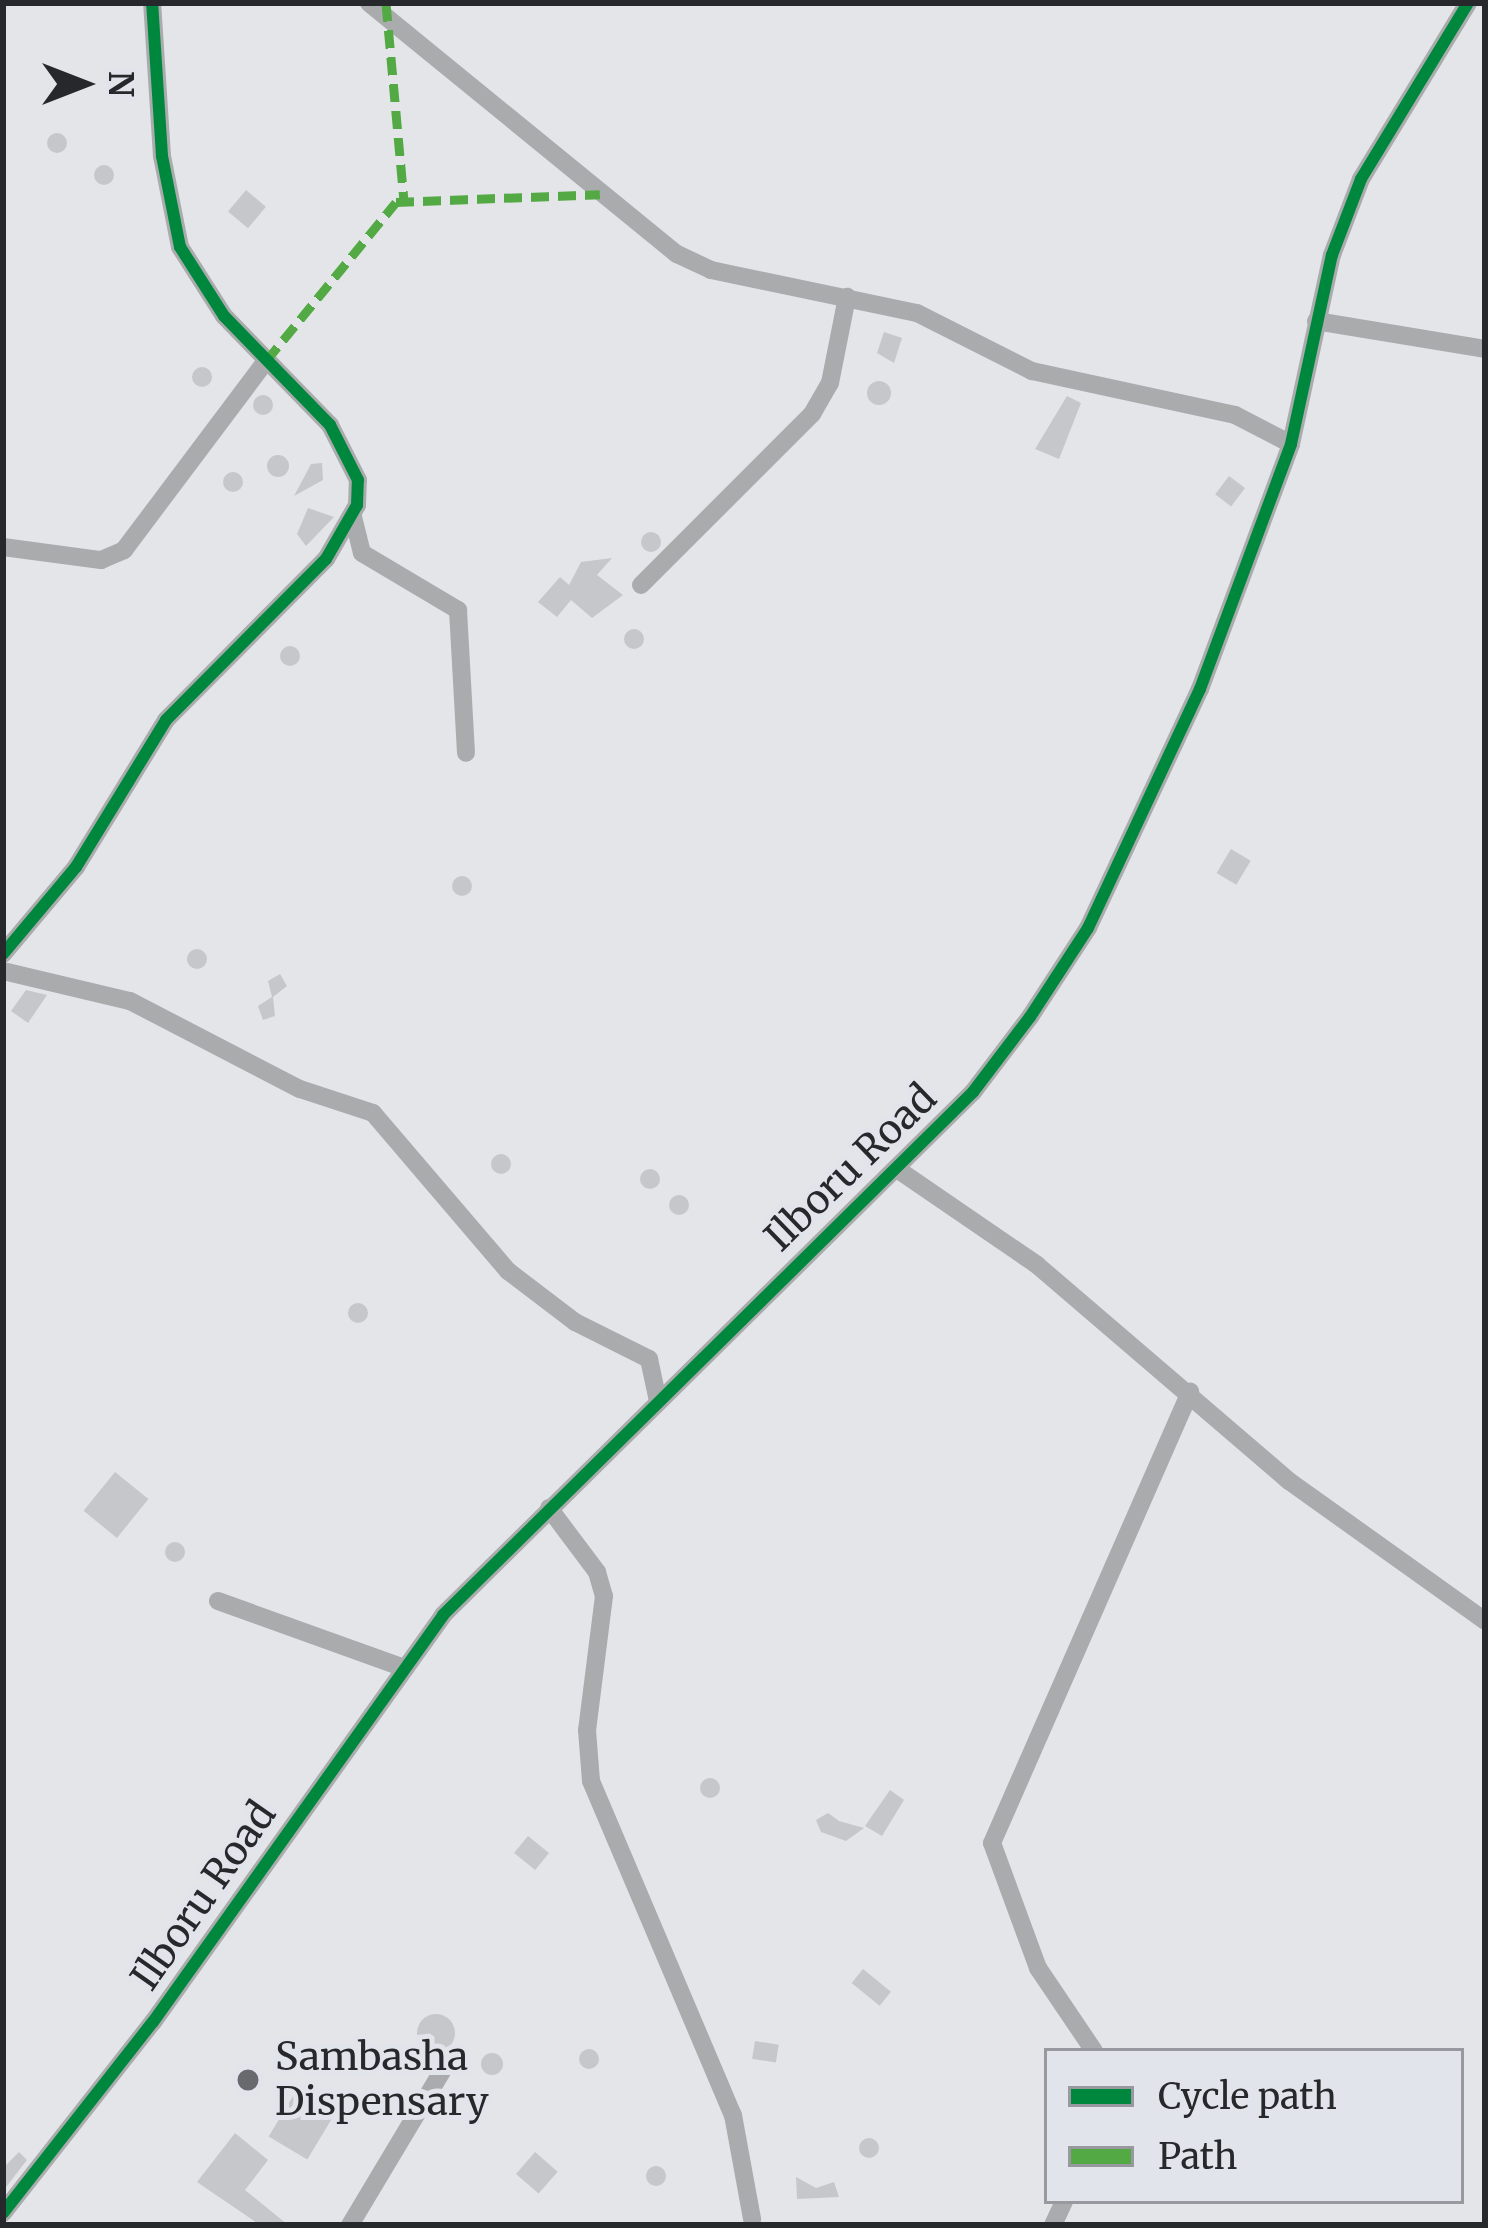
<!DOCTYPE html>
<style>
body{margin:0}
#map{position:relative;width:1488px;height:2228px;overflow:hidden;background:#e3e5e9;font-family:Merriweather,serif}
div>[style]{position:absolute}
.building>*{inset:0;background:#c6c7cb;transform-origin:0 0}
.round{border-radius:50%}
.street>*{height:18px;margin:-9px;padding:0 9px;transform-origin:9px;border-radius:9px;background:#aaabac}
.quiet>*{height:9px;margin-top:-4.5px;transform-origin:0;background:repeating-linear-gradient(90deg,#53aa44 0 18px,transparent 0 27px)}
.cycleway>*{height:12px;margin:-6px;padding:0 6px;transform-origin:6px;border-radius:6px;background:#00873e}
.dots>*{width:33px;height:33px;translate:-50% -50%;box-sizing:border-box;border:6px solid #e1e4eb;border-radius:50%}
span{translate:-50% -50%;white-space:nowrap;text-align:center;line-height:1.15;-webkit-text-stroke:10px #e1e4eb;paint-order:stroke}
.street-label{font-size:39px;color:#27282b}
.poi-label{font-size:39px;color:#27282b}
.left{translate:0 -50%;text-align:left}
.frame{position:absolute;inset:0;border:6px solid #27282b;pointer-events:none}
.legend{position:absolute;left:1044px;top:2048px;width:420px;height:156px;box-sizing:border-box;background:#e1e4eb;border:3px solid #97999e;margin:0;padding:15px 21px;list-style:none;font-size:36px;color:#27282b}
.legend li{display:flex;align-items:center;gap:24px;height:60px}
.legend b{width:60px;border:3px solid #97999e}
.north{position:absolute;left:24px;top:24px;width:120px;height:120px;-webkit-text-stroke:9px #e1e4eb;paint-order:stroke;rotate:90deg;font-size:33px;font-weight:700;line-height:48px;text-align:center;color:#27282b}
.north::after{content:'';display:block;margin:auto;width:42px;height:54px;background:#27282b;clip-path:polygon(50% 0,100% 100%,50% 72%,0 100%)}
</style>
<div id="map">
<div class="building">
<i class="round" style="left:47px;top:133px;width:20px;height:20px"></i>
<i class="round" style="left:94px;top:165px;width:20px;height:20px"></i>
<i style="left:246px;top:190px;width:26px;height:28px;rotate:40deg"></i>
<i style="clip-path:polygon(884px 332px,902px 338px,894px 363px,877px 353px)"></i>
<i class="round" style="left:192px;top:367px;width:20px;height:20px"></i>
<i class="round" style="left:867px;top:381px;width:24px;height:24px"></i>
<i class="round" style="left:253px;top:395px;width:20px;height:20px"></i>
<i style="clip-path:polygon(1067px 396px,1081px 403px,1059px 459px,1035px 449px)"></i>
<i class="round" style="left:267px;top:455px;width:22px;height:22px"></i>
<i style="clip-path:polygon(322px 463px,323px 480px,294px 496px,311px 464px)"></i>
<i class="round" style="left:223px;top:472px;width:20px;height:20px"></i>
<i style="left:1229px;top:476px;width:20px;height:23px;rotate:37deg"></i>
<i style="clip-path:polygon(308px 508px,334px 517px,306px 546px,297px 534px)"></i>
<i class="round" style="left:641px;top:532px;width:20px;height:20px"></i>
<i style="clip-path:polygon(612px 558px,597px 575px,623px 595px,592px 618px,571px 600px,557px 617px,538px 602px,560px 577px,569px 585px,581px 562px)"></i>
<i class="round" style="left:624px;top:629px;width:20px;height:20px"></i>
<i class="round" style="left:280px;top:646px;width:20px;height:20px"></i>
<i style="left:1231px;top:849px;width:23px;height:28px;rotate:31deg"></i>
<i class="round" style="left:452px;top:876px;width:20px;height:20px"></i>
<i class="round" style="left:187px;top:949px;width:20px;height:20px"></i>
<i style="clip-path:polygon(280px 974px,287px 986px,273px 997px,275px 1016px,263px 1020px,258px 1006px,272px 997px,268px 981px)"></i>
<i style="clip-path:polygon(26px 990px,47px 995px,28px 1023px,11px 1011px)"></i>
<i class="round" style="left:491px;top:1154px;width:20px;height:20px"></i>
<i class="round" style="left:640px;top:1169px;width:20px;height:20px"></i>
<i class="round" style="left:669px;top:1195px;width:20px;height:20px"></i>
<i class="round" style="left:348px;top:1303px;width:20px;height:20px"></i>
<i style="left:115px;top:1472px;width:43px;height:50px;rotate:39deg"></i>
<i class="round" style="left:165px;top:1542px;width:20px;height:20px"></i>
<i class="round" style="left:700px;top:1778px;width:20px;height:20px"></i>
<i style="clip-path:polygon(890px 1790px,904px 1800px,882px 1836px,865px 1826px)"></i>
<i style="clip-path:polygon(828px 1813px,839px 1821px,864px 1828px,846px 1841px,821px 1832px,816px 1820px)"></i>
<i style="left:528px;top:1836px;width:27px;height:22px;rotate:39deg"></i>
<i style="left:863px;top:1969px;width:36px;height:18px;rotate:39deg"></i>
<i class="round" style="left:417px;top:2014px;width:38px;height:38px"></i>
<i style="left:755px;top:2041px;width:24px;height:18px;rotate:9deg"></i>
<i class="round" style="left:579px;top:2049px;width:20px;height:20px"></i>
<i class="round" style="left:481px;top:2053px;width:22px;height:22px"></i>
<i style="left:296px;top:2091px;width:45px;height:53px;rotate:31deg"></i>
<i style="clip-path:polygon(235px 2133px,268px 2160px,245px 2190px,288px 2225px,260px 2225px,197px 2182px)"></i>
<i class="round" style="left:859px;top:2138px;width:20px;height:20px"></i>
<i style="clip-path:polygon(19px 2152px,27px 2160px,3px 2191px,3px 2168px)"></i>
<i style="left:535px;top:2152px;width:30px;height:29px;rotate:41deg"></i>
<i class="round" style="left:646px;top:2166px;width:20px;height:20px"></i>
<i style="clip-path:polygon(796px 2177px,816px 2188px,834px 2182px,839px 2197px,797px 2199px)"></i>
</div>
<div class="street">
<i style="left:369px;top:3px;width:397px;rotate:39.2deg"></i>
<i style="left:677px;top:254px;width:38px;rotate:25deg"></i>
<i style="left:711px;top:270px;width:210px;rotate:11.8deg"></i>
<i style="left:917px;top:313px;width:129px;rotate:26.8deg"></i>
<i style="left:1032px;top:371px;width:208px;rotate:12.2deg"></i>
<i style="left:1235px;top:415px;width:63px;rotate:27.4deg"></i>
<i style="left:1316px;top:321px;width:171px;rotate:9.4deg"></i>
<i style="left:353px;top:517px;width:37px;rotate:76deg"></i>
<i style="left:362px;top:553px;width:112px;rotate:30.7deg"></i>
<i style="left:458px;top:610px;width:143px;rotate:86.8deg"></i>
<i style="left:3px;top:547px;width:99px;rotate:7.6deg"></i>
<i style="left:101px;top:560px;width:25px;rotate:-23deg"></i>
<i style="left:124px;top:550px;width:236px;rotate:-53.1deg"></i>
<i style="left:641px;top:585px;width:242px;rotate:-45deg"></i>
<i style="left:812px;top:414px;width:36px;rotate:-60deg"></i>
<i style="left:830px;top:383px;width:88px;rotate:-78.8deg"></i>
<i style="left:3px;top:954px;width:114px;rotate:-50deg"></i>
<i style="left:76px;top:867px;width:172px;rotate:-58.5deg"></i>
<i style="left:166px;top:720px;width:227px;rotate:-45.2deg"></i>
<i style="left:326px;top:559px;width:62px;rotate:-60.1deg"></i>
<i style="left:357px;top:505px;width:25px;rotate:-88deg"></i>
<i style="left:358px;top:480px;width:62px;rotate:-117deg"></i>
<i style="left:330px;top:425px;width:152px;rotate:-134.2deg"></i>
<i style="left:224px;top:316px;width:82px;rotate:-122.5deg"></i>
<i style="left:180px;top:247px;width:93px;rotate:-101.2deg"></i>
<i style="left:162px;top:156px;width:153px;rotate:-93.7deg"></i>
<i style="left:3px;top:971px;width:130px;rotate:13.3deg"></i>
<i style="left:130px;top:1001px;width:191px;rotate:27.4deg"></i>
<i style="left:300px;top:1089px;width:77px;rotate:18.2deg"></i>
<i style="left:373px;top:1113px;width:208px;rotate:49.5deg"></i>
<i style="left:508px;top:1271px;width:84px;rotate:37.3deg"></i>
<i style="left:575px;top:1322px;width:83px;rotate:26.6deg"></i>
<i style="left:649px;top:1359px;width:43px;rotate:77.9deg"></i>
<i style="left:897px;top:1169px;width:170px;rotate:34.4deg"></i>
<i style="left:1037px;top:1265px;width:332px;rotate:40.6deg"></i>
<i style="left:1289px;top:1481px;width:241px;rotate:35.5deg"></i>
<i style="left:549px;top:1508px;width:80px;rotate:53.1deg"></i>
<i style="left:597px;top:1572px;width:25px;rotate:74deg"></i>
<i style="left:604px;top:1596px;width:135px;rotate:97.2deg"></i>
<i style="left:587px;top:1730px;width:51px;rotate:85.5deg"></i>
<i style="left:591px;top:1781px;width:363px;rotate:67deg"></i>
<i style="left:733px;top:2115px;width:106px;rotate:79.6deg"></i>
<i style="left:218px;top:1601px;width:195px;rotate:19.8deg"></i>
<i style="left:1094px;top:2051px;width:100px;rotate:-124deg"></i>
<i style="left:1038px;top:1968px;width:133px;rotate:-110.2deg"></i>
<i style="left:992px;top:1843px;width:493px;rotate:-66.3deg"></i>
<i style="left:3px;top:2213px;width:243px;rotate:-51.9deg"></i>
<i style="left:153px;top:2022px;width:500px;rotate:-54.5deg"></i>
<i style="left:443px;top:1615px;width:745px;rotate:-44.62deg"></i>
<i style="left:973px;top:1092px;width:94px;rotate:-52.8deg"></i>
<i style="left:1030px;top:1017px;width:106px;rotate:-56.9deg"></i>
<i style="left:1088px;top:928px;width:264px;rotate:-64.9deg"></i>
<i style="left:1200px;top:689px;width:261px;rotate:-69.6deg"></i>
<i style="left:1291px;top:444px;width:193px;rotate:-77.8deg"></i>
<i style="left:1332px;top:255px;width:81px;rotate:-69.1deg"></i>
<i style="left:1361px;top:179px;width:206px;rotate:-58.7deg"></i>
<i style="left:350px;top:2225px;width:185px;rotate:-59.1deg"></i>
<i style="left:1053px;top:2225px;width:26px;rotate:-65deg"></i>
</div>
<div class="quiet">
<i style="left:386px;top:3px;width:198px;rotate:84.8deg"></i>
<i style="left:266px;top:361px;width:205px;rotate:-50.7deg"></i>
<i style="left:396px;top:202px;width:204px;rotate:-2.2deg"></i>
</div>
<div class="cycleway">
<i style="left:3px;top:954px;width:114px;rotate:-50deg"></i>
<i style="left:76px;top:867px;width:172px;rotate:-58.5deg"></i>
<i style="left:166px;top:720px;width:227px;rotate:-45.2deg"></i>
<i style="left:326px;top:559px;width:62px;rotate:-60.1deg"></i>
<i style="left:357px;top:505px;width:25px;rotate:-88deg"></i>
<i style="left:358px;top:480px;width:62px;rotate:-117deg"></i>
<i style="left:330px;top:425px;width:152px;rotate:-134.2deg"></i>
<i style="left:224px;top:316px;width:82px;rotate:-122.5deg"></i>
<i style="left:180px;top:247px;width:93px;rotate:-101.2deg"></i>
<i style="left:162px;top:156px;width:153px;rotate:-93.7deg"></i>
<i style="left:3px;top:2213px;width:243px;rotate:-51.9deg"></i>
<i style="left:153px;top:2022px;width:500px;rotate:-54.5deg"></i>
<i style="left:443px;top:1615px;width:745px;rotate:-44.62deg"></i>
<i style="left:973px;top:1092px;width:94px;rotate:-52.8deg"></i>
<i style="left:1030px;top:1017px;width:106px;rotate:-56.9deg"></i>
<i style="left:1088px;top:928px;width:264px;rotate:-64.9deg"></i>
<i style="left:1200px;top:689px;width:261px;rotate:-69.6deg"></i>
<i style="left:1291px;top:444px;width:193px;rotate:-77.8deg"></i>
<i style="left:1332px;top:255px;width:81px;rotate:-69.1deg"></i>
<i style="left:1361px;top:179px;width:206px;rotate:-58.7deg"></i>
</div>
<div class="dots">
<i style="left:248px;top:2080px;background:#696a6e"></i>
</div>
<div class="street-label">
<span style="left:851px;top:1168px;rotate:-44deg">Ilboru Road</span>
<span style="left:204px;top:1896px;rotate:-55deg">Ilboru Road</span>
</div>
<div class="poi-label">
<span class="left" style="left:275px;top:2080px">Sambasha<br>Dispensary</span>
</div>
<div class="frame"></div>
<ul class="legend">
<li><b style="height:15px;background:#00873e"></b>Cycle path</li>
<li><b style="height:15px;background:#53aa44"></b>Path</li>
</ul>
<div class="north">N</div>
</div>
